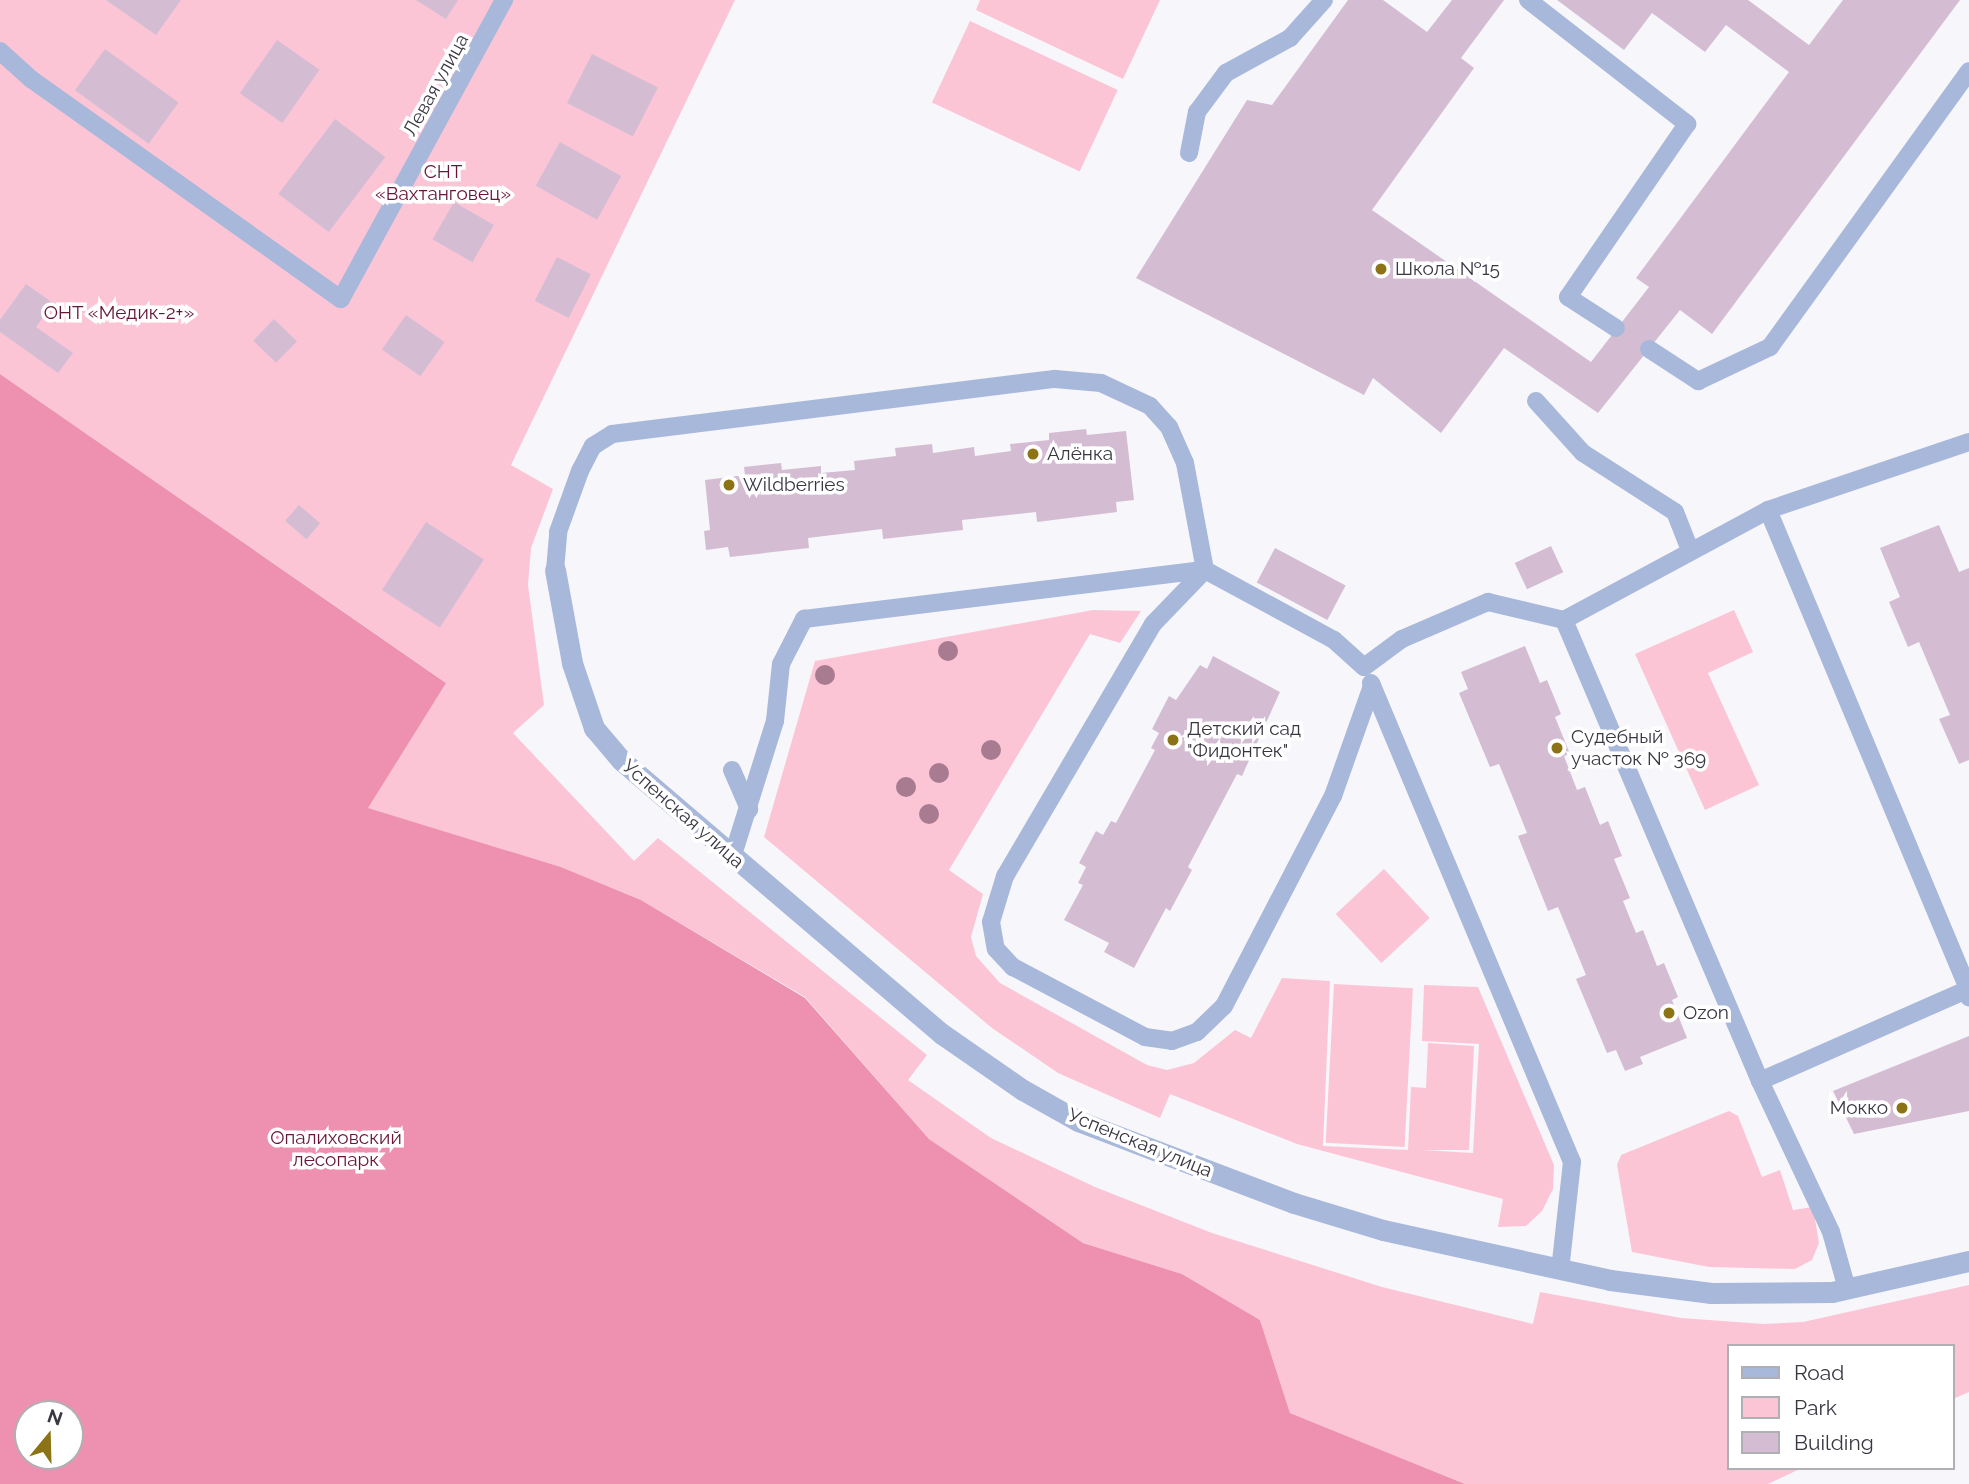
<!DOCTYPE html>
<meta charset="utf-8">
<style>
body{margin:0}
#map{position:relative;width:1969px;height:1484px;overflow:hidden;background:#f7f6fb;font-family:Raleway,sans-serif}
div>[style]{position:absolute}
.green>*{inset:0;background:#fcc5d6;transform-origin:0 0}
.forest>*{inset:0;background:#ee91b1}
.building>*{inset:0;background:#d4bdd3;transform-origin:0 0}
.service>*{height:18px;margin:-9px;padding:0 9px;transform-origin:9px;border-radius:9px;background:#a7b8db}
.minor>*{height:21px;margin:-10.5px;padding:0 10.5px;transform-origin:10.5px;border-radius:10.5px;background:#a7b8db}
.trees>*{width:20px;height:20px;margin:-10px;border-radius:50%;background:#a87b91}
.dots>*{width:19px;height:19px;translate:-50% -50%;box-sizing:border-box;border:4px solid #fff;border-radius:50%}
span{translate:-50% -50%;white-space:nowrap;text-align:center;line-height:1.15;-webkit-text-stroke:7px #fff;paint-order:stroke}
.street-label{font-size:19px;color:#393742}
.park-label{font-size:19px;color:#67163a}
.poi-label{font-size:19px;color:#393742}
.left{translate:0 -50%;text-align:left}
.right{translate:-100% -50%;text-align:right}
.legend{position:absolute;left:1727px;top:1344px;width:228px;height:126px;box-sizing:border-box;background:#fff;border:2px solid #b0afb3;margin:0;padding:9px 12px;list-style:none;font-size:21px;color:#393742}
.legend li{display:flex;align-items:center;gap:14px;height:35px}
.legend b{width:35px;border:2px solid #b0afb3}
.north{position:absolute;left:14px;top:1400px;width:70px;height:70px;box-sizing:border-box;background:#fff;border:2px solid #b0afb3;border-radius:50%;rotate:19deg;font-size:19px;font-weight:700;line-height:28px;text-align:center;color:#393742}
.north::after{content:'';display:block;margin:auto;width:24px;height:32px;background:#8c7316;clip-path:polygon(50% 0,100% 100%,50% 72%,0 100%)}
</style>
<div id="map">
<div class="green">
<i style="clip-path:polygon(0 0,735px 0,511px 465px,553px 489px,531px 548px,528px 585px,544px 705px,513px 733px,634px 861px,658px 838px,927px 1055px,908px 1080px,991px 1138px,1095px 1187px,1212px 1233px,1382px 1287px,1533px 1324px,1540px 1292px,1681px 1318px,1764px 1324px,1803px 1322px,1969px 1285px,1969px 1392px,1953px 1399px,1953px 1346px,1729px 1346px,1729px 1468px,1802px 1468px,1768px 1484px,1465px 1484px,1290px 1413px,1260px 1320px,1182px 1274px,1083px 1243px,929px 1139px,805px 997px,641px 900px,561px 867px,367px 808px,445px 682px,0 374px)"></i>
<i style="clip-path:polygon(980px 0,1160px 0,1123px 79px,976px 10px)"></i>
<i style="left:970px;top:21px;width:163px;height:90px;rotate:25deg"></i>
<i style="clip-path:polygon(1093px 610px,1141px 611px,1120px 643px,1090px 634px,949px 870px,983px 894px,971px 937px,976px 956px,1000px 983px,1147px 1065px,1167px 1070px,1194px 1063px,1235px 1030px,1251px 1038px,1282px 978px,1330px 981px,1323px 1146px,1408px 1150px,1411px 1087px,1426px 1088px,1428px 1043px,1474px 1046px,1469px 1150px,1422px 1150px,1473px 1153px,1479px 1044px,1422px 1041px,1424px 985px,1478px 987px,1554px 1165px,1553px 1189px,1542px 1211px,1526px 1226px,1498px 1227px,1503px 1199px,1297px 1144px,1170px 1094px,1160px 1118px,1058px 1073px,992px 1028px,764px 837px,815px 661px)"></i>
<i style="clip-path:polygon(1734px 610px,1753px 652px,1708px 673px,1759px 785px,1705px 810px,1635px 654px)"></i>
<i style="left:1384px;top:869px;width:67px;height:66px;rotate:47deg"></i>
<i style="left:1334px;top:984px;width:79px;height:159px;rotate:3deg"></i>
<i style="clip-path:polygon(1729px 1111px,1738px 1116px,1762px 1177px,1780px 1170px,1793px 1210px,1813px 1207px,1819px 1243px,1812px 1260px,1795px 1269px,1709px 1267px,1632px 1252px,1617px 1165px,1621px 1155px)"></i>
</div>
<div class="forest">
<i style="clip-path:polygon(evenodd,0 374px,446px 683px,368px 808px,561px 867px,641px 900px,805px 998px,929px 1139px,1083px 1243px,1182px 1274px,1260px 1320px,1290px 1413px,1465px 1484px,0 1484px,0 374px,28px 1414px,70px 1414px,70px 1456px,28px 1456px,28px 1414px)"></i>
</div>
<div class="building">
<i style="clip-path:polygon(106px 0,181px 0,156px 35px)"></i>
<i style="clip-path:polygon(416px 0,458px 0,446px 19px)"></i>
<i style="clip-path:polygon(1348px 0,1383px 0,1427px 32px,1452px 0,1504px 0,1461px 58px,1474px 68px,1372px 210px,1591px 362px,1649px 287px,1636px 278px,1789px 72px,1726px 25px,1705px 52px,1652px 13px,1624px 50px,1557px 0,1748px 0,1809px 45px,1843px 0,1960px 0,1712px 334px,1680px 310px,1598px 413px,1504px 348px,1441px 433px,1373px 378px,1364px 395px,1136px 278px,1247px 100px,1272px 105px)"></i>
<i style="left:277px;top:40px;width:52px;height:65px;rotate:35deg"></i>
<i style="left:105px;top:49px;width:91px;height:51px;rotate:36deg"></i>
<i style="left:592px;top:54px;width:74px;height:55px;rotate:27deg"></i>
<i style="left:335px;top:119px;width:63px;height:94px;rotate:37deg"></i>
<i style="left:560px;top:142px;width:70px;height:50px;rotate:29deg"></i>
<i style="left:454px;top:202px;width:46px;height:43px;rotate:30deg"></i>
<i style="left:557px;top:257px;width:38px;height:49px;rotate:27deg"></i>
<i style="clip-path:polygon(26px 284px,53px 303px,36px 327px,73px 353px,58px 373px,0 332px,0 320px)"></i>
<i style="left:406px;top:315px;width:47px;height:42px;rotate:35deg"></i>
<i style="left:274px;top:319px;width:32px;height:30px;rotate:44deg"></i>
<i style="clip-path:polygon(1086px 429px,1087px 435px,1126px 431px,1134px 500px,1116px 502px,1117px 512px,1037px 522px,1036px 512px,962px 520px,963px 530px,883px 539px,882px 529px,808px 538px,809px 548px,730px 557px,728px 547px,706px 550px,704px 531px,710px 530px,705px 480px,745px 475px,744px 467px,781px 463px,782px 470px,821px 466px,821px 473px,855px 470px,854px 461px,896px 456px,895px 448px,932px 444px,933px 453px,974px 447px,975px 456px,1011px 451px,1010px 444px,1049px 440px,1049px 433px)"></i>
<i style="left:299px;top:505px;width:28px;height:21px;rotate:41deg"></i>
<i style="left:426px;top:522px;width:69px;height:81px;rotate:33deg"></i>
<i style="clip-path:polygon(1939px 525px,1959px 572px,1969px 568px,1969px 760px,1959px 764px,1939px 719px,1950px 715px,1919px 642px,1908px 647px,1889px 602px,1900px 597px,1880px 548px)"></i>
<i style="left:1551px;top:546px;width:29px;height:40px;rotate:65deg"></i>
<i style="left:1275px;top:548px;width:80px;height:39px;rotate:28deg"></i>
<i style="clip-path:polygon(1525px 646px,1540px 683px,1547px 680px,1561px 714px,1555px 717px,1570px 754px,1564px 756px,1577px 790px,1585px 787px,1600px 825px,1608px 821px,1622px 856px,1614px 859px,1630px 898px,1623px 901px,1636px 933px,1643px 930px,1657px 966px,1664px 963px,1678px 997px,1672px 1000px,1687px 1038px,1640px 1057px,1643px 1064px,1625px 1071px,1616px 1050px,1607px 1053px,1576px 979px,1586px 975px,1558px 907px,1548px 911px,1518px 836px,1527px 833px,1513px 798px,1499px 764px,1490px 767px,1459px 693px,1468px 689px,1461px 672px)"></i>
<i style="clip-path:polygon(1213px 656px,1280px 692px,1242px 776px,1237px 774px,1188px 867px,1192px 870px,1170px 911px,1166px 908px,1134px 968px,1104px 952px,1109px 943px,1064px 920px,1083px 885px,1078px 883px,1086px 867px,1079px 863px,1096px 831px,1103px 835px,1111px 821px,1116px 823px,1155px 750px,1151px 748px,1159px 733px,1152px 729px,1169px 696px,1176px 700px,1200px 665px,1207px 669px)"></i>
<i style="clip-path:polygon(1969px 1036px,1969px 1111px,1854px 1134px,1833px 1091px)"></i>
</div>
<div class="service">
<i style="left:1528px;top:0;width:202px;rotate:37.9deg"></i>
<i style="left:1687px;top:124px;width:210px;rotate:124.5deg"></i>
<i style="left:1568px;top:297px;width:57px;rotate:32.9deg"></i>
<i style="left:0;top:51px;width:42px;rotate:42.1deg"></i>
<i style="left:31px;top:79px;width:380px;rotate:35.4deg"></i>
<i style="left:341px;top:299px;width:341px;rotate:-61.4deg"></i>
<i style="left:1189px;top:153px;width:42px;rotate:-79deg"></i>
<i style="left:1197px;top:112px;width:49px;rotate:-53.4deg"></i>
<i style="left:1226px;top:73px;width:73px;rotate:-28.7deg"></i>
<i style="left:1290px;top:38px;width:51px;rotate:-48.2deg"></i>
<i style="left:1649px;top:349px;width:59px;rotate:33.1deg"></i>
<i style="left:1698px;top:381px;width:80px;rotate:-25.3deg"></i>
<i style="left:1770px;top:347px;width:340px;rotate:-54.2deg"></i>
<i style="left:1536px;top:401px;width:70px;rotate:47.9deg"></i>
<i style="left:1583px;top:453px;width:109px;rotate:32.7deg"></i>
<i style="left:1675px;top:512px;width:41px;rotate:68.5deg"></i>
<i style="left:1768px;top:510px;width:521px;rotate:67.32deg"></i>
<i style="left:555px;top:570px;width:38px;rotate:-85deg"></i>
<i style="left:558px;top:532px;width:65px;rotate:-70.2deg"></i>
<i style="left:580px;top:471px;width:28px;rotate:-63deg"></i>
<i style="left:593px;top:446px;width:22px;rotate:-32deg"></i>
<i style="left:612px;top:434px;width:446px;rotate:-7.1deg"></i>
<i style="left:1055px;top:379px;width:46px;rotate:5deg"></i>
<i style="left:1101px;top:383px;width:54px;rotate:25.1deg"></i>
<i style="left:1150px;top:406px;width:28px;rotate:48deg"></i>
<i style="left:1169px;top:427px;width:39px;rotate:66deg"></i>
<i style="left:1185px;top:463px;width:109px;rotate:79.4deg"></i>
<i style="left:1205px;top:570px;width:147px;rotate:28.5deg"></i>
<i style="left:1334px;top:640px;width:40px;rotate:42deg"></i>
<i style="left:1364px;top:667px;width:47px;rotate:-36.4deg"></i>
<i style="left:1402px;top:639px;width:94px;rotate:-23.3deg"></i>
<i style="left:1488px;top:602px;width:78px;rotate:13.3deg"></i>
<i style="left:1564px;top:620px;width:232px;rotate:-28.3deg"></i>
<i style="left:1768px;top:510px;width:212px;rotate:-18.7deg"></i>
<i style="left:1205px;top:570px;width:75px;rotate:133.9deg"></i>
<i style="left:1153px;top:624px;width:292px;rotate:120.4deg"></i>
<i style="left:1005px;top:876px;width:48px;rotate:106.9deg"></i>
<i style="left:991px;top:922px;width:27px;rotate:80deg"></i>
<i style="left:996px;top:949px;width:25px;rotate:47deg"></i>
<i style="left:1013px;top:967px;width:149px;rotate:27.9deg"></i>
<i style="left:1145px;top:1037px;width:27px;rotate:8deg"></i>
<i style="left:1172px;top:1041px;width:27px;rotate:-20deg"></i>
<i style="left:1197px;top:1032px;width:37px;rotate:-44deg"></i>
<i style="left:1224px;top:1006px;width:237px;rotate:-62.6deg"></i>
<i style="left:1333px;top:796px;width:117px;rotate:-70.5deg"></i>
<i style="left:1564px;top:620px;width:501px;rotate:66.97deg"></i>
<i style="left:1760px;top:1081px;width:167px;rotate:64.8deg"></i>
<i style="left:1831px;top:1232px;width:59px;rotate:74.3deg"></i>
<i style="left:1371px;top:683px;width:519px;rotate:67.24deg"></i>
<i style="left:1572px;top:1162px;width:109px;rotate:96.3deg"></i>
<i style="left:732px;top:770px;width:43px;rotate:66.4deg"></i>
<i style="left:732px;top:858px;width:144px;rotate:-72.6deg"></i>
<i style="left:775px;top:721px;width:57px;rotate:-84deg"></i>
<i style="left:781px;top:664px;width:51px;rotate:-62.9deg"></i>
<i style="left:804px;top:619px;width:404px;rotate:-7deg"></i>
<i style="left:1760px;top:1081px;width:225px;rotate:-23.8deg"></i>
<i style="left:1966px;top:990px;width:8px;rotate:67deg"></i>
</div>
<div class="minor">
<i style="left:555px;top:570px;width:95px;rotate:79.6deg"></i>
<i style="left:572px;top:663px;width:69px;rotate:71.3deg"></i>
<i style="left:594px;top:728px;width:42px;rotate:49.8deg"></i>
<i style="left:621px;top:760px;width:422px;rotate:40.5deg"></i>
<i style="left:942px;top:1034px;width:98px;rotate:34.7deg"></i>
<i style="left:1023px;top:1090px;width:63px;rotate:29.4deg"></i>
<i style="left:1078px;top:1121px;width:231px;rotate:20.8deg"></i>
<i style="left:1294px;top:1203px;width:93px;rotate:16.9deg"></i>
<i style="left:1383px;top:1230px;width:232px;rotate:12.4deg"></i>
<i style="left:1610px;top:1280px;width:102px;rotate:7.3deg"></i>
<i style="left:1711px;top:1293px;width:121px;rotate:-0.5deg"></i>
<i style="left:1832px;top:1292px;width:140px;rotate:-12.8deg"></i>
</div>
<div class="trees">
<i style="left:948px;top:651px"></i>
<i style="left:825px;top:675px"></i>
<i style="left:991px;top:750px"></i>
<i style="left:939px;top:773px"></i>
<i style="left:906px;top:787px"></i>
<i style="left:929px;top:814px"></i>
</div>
<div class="dots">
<i style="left:1381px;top:269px;background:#8c7316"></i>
<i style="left:1033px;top:454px;background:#8c7316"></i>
<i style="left:729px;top:485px;background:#8c7316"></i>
<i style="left:1173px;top:740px;background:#8c7316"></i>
<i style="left:1557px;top:748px;background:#8c7316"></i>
<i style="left:1669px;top:1013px;background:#8c7316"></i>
<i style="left:1902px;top:1108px;background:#8c7316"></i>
</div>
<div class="street-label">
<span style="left:436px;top:85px;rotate:-61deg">Левая улица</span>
<span style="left:683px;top:814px;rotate:41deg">Успенская улица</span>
<span style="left:1140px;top:1143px;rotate:22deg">Успенская улица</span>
</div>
<div class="park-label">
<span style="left:443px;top:183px">СНТ<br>«Вахтанговец»</span>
<span style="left:119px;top:313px">ОНТ «Медик-2+»</span>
<span style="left:336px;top:1149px">Опалиховский<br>лесопарк</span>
</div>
<div class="poi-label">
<span class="left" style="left:1395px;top:269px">Школа №15</span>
<span class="left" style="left:1047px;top:454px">Алёнка</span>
<span class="left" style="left:743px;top:485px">Wildberries</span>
<span class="left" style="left:1187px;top:740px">Детский сад<br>"Фидонтек"</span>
<span class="left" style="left:1571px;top:748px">Судебный<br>участок № 369</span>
<span class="left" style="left:1683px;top:1013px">Ozon</span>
<span class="right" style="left:1888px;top:1108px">Мокко</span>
</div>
<ul class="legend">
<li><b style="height:9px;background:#a7b8db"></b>Road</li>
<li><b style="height:19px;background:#fcc5d6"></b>Park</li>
<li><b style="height:19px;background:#d4bdd3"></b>Building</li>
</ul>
<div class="north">N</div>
</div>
